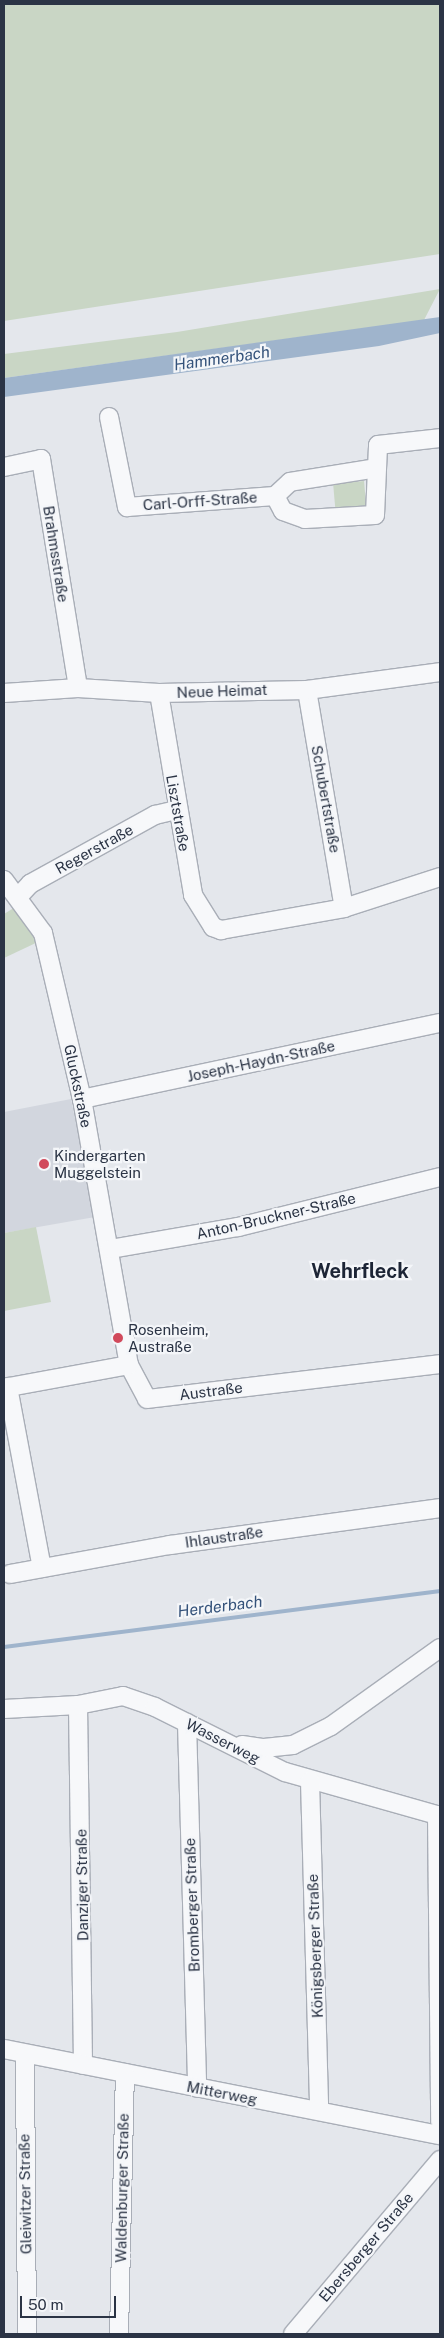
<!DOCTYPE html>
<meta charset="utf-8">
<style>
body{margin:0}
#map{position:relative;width:444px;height:2338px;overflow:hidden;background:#e4e7ec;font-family:"Public Sans",sans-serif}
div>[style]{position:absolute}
.built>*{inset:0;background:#d2d6de}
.green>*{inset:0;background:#c9d6c5;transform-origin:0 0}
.water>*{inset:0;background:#9fb4cc}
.stream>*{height:4px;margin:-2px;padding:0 2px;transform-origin:2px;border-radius:2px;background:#9fb4cc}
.roads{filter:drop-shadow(1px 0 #a9aeb7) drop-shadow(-1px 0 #a9aeb7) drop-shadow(0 1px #a9aeb7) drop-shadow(0 -1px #a9aeb7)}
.minor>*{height:18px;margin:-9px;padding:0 9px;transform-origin:9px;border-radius:9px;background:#f7f8fa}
.dots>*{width:14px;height:14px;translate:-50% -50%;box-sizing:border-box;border:2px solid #f4f6f9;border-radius:50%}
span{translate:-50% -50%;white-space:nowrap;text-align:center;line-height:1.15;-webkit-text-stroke:4.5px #f4f6f9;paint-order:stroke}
.street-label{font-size:15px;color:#2b3445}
.poi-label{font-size:15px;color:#2b3445}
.left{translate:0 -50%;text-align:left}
.water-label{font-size:16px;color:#34527a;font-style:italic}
.district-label{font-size:20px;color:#1d2536;font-weight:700}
.frame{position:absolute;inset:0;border:5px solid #2b3445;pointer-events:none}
.scale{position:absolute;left:20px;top:2296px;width:96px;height:22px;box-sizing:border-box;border:2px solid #2b3445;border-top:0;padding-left:6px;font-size:15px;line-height:18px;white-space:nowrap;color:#2b3445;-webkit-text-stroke:4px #f4f6f9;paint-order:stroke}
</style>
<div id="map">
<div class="built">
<i style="clip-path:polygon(71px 1099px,95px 1217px,4px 1233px,4px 1112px)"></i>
</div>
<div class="green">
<i style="clip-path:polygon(4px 4px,440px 4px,440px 254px,4px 321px)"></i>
<i style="clip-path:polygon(440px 289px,424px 320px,4px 378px,4px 354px,177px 332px)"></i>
<i style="left:364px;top:481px;width:25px;height:31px;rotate:85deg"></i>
<i style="clip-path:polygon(17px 906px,40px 941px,4px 958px,4px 914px)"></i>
<i style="clip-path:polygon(36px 1227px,51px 1302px,4px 1311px,4px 1233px)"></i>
</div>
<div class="water">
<i style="clip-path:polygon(440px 317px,440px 333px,379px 346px,4px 397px,4px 378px)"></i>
</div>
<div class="stream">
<i style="left:4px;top:1647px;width:440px;rotate:-7.3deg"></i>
</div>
<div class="roads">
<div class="minor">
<i style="left:109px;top:417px;width:92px;rotate:78.7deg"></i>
<i style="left:127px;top:507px;width:148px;rotate:-4.3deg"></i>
<i style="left:4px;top:467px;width:38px;rotate:-12deg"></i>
<i style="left:41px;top:459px;width:232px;rotate:80.8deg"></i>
<i style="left:377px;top:468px;width:88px;rotate:170.9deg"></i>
<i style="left:290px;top:482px;width:21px;rotate:137deg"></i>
<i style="left:275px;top:496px;width:17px;rotate:62deg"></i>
<i style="left:283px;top:511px;width:23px;rotate:20deg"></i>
<i style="left:305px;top:519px;width:70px;rotate:-3.3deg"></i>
<i style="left:375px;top:515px;width:70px;rotate:-87.5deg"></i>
<i style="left:378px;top:445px;width:62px;rotate:-6.4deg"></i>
<i style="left:307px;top:690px;width:221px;rotate:80.4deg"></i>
<i style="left:4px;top:693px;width:74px;rotate:-3.9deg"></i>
<i style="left:78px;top:688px;width:81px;rotate:3.5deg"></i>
<i style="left:159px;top:693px;width:148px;rotate:-1.2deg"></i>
<i style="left:307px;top:690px;width:134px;rotate:-7.7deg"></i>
<i style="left:159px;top:693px;width:205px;rotate:80.4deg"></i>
<i style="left:193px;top:895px;width:38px;rotate:58deg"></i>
<i style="left:213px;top:927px;width:9px;rotate:21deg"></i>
<i style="left:221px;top:930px;width:125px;rotate:-10.1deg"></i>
<i style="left:344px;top:908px;width:101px;rotate:-17.9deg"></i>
<i style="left:4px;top:880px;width:66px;rotate:53.7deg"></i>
<i style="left:43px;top:933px;width:171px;rotate:76.8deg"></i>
<i style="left:82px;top:1099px;width:270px;rotate:80deg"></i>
<i style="left:129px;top:1365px;width:38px;rotate:62deg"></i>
<i style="left:147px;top:1399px;width:295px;rotate:-6.8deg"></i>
<i style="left:18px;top:897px;width:18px;rotate:-47deg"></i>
<i style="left:30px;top:884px;width:143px;rotate:-28.9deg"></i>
<i style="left:155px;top:815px;width:23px;rotate:-13deg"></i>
<i style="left:82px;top:1099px;width:366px;rotate:-12deg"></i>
<i style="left:110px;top:1249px;width:130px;rotate:-9.8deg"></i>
<i style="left:238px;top:1227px;width:208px;rotate:-13.9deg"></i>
<i style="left:8px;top:1387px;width:184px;rotate:79.4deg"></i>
<i style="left:4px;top:1388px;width:127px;rotate:-10.4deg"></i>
<i style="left:10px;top:1574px;width:163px;rotate:-10.3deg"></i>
<i style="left:170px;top:1545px;width:273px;rotate:-7.8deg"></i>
<i style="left:78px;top:1705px;width:360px;rotate:89.2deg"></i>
<i style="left:4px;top:1709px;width:74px;rotate:-3.1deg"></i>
<i style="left:78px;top:1705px;width:46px;rotate:-11.3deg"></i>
<i style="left:123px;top:1696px;width:34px;rotate:19deg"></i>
<i style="left:155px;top:1707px;width:145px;rotate:26.6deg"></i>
<i style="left:285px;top:1772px;width:161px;rotate:15.8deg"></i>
<i style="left:187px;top:1723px;width:365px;rotate:88.4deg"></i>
<i style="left:242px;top:1745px;width:22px;rotate:8deg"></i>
<i style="left:264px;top:1748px;width:29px;rotate:-6deg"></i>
<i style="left:293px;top:1745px;width:42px;rotate:-26.6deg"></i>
<i style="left:331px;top:1726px;width:134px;rotate:-35.6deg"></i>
<i style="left:310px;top:1781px;width:330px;rotate:88.4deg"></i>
<i style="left:437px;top:1815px;width:307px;rotate:89.4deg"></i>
<i style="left:4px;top:2049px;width:444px;rotate:11.2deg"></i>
<i style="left:25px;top:2054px;width:280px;rotate:89.6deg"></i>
<i style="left:119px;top:2334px;width:261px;rotate:-88.7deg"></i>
<i style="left:293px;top:2334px;width:228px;rotate:-49.8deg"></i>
</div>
</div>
<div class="dots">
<i style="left:44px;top:1164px;background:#d1495b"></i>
<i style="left:118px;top:1338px;background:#d1495b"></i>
</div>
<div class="street-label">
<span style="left:200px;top:501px;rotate:-4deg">Carl-Orff-Straße</span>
<span style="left:56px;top:554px;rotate:81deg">Brahmsstraße</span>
<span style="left:222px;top:691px;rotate:-2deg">Neue Heimat</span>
<span style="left:326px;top:799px;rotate:80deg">Schubertstraße</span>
<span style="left:178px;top:813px;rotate:80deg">Lisztstraße</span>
<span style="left:94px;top:849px;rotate:-29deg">Regerstraße</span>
<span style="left:261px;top:1061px;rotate:-12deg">Joseph-Haydn-Straße</span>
<span style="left:78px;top:1086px;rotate:78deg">Gluckstraße</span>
<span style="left:276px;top:1216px;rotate:-13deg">Anton-Bruckner-Straße</span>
<span style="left:211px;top:1391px;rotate:-7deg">Austraße</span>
<span style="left:224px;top:1537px;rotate:-8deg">Ihlaustraße</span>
<span style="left:223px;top:1741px;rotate:27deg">Wasserweg</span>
<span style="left:82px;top:1885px;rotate:-91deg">Danziger Straße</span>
<span style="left:192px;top:1905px;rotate:-92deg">Bromberger Straße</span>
<span style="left:315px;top:1946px;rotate:-92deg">Königsberger Straße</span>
<span style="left:222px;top:2093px;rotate:11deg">Mitterweg</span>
<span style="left:122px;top:2188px;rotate:-89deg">Waldenburger Straße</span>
<span style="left:25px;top:2194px;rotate:-91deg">Gleiwitzer Straße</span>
<span style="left:366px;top:2247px;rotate:-50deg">Ebersberger Straße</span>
</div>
<div class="poi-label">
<span class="left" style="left:54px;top:1164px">Kindergarten<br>Muggelstein</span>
<span class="left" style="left:128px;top:1338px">Rosenheim,<br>Austraße</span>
</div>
<div class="water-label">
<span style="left:222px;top:359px;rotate:-8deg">Hammerbach</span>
<span style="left:220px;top:1607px;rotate:-7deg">Herderbach</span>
</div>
<div class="district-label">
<span style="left:360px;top:1271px">Wehrfleck</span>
</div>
<div class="frame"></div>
<div class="scale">50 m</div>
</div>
